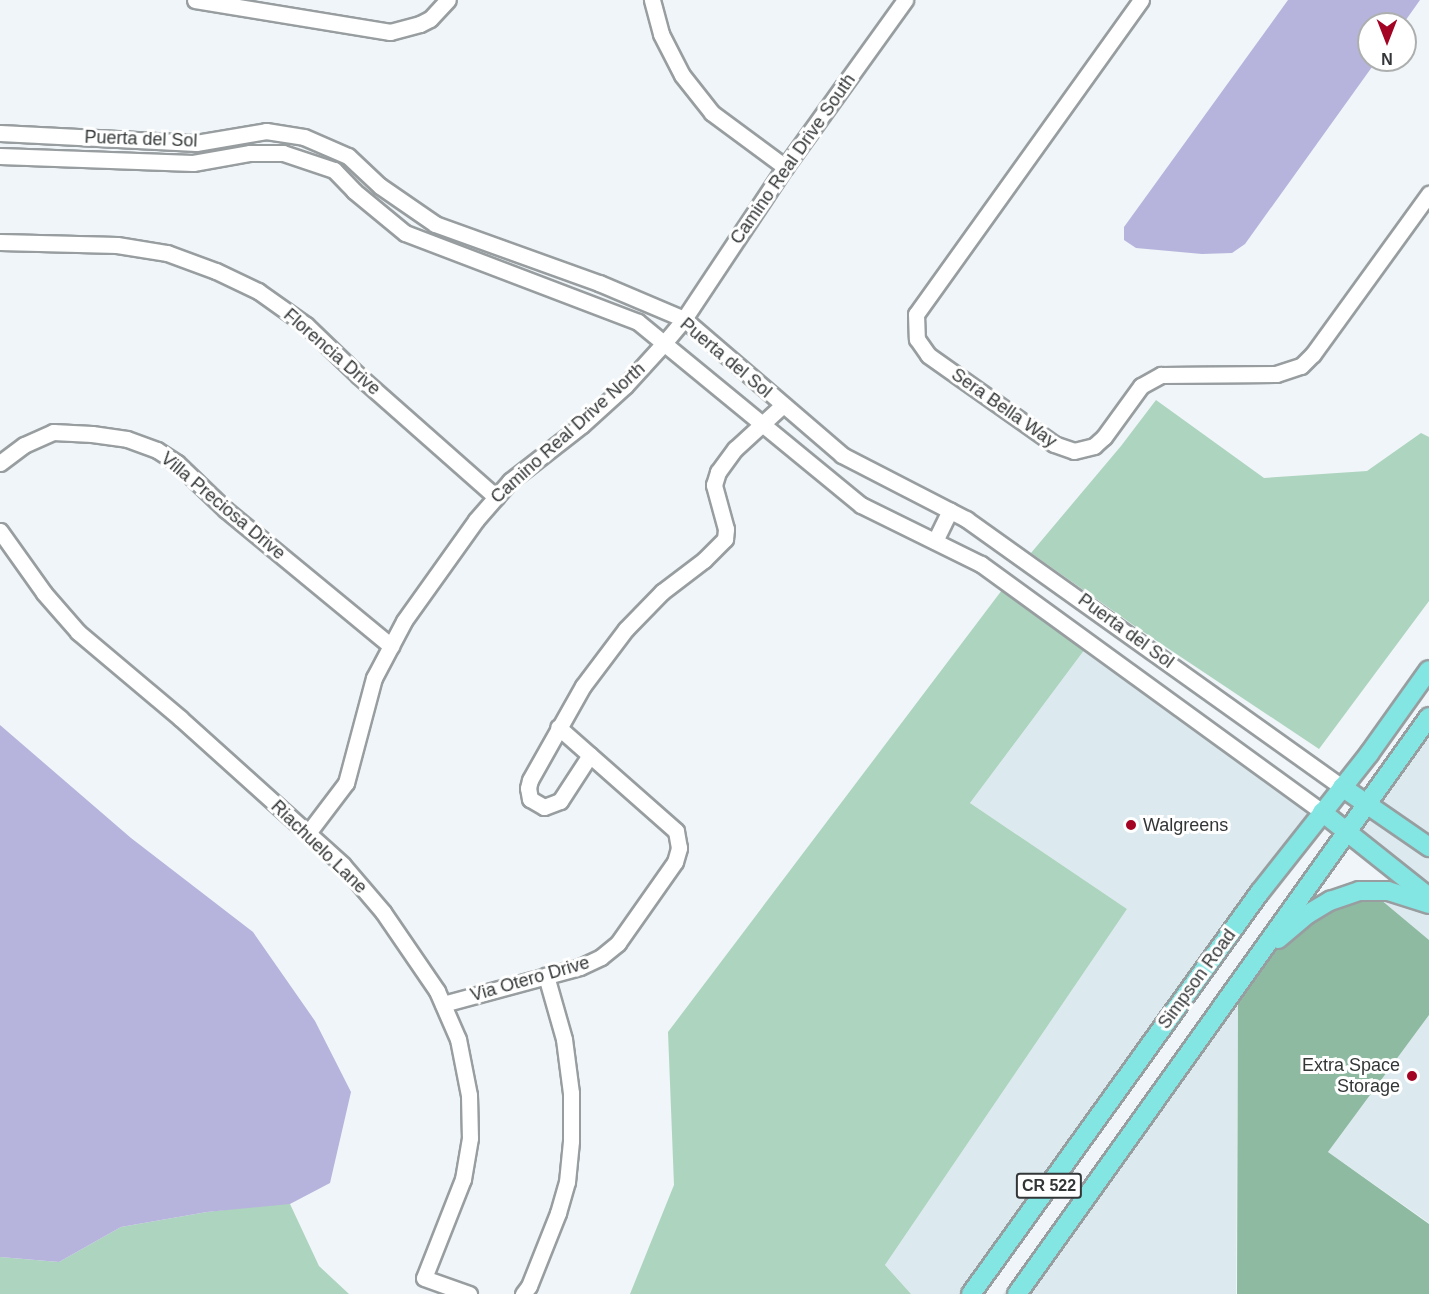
<!DOCTYPE html>
<style>
body{margin:0}
#map{position:relative;width:1429px;height:1294px;overflow:hidden;background:#eff5f8;font-family:Helvetica,sans-serif}
div>[style]{position:absolute}
.built>*{inset:0;background:#dceaf0}
.green>*{inset:0;background:#add4be}
.forest>*{inset:0;background:#8fbaa2}
.water>*{inset:0;background:#b6b4dc}
.roads{filter:drop-shadow(2px 0 #989ea0) drop-shadow(-2px 0 #989ea0) drop-shadow(0 2px #989ea0) drop-shadow(0 -2px #989ea0)}
.minor>*{height:15px;margin:-7.5px;padding:0 7.5px;transform-origin:7.5px;border-radius:7.5px;background:#fff}
.major>*{height:18px;margin:-9px;padding:0 9px;transform-origin:9px;border-radius:9px;background:#83e6e3}
.dots>*{width:16px;height:16px;translate:-50% -50%;box-sizing:border-box;border:3px solid #fff;border-radius:50%}
span{translate:-50% -50%;white-space:nowrap;text-align:center;line-height:1.15;-webkit-text-stroke:6px #fff;paint-order:stroke}
.shield-label span{padding:2px 4px;background:#fff;border:2px solid;border-radius:4px;-webkit-text-stroke-width:0}
.shield-label{font-size:16px;color:#333637;font-weight:700}
.street-label{font-size:18px;color:#333637}
.poi-label{font-size:18px;color:#333637}
.left{translate:0 -50%;text-align:left}
.right{translate:-100% -50%;text-align:right}
.north{position:absolute;left:1357px;top:12px;width:60px;height:60px;box-sizing:border-box;background:#fff;border:2px solid #adafaf;border-radius:50%;rotate:180deg;font-size:16px;font-weight:700;line-height:24px;text-align:center;color:#333637}
.north::after{content:'';display:block;margin:auto;width:21px;height:27px;background:#a30424;clip-path:polygon(50% 0,100% 100%,50% 72%,0 100%)}
</style>
<div id="map">
<div class="built">
<i style="clip-path:polygon(1085px 649px,1311px 814px,1164px 1027px,1130px 1089px,982px 1294px,911px 1294px,885px 1265px,1127px 909px,970px 803px)"></i>
<i style="clip-path:polygon(1429px 732px,1429px 837px,1378px 802px)"></i>
<i style="clip-path:polygon(1368px 816px,1429px 858px,1429px 886px,1358px 830px)"></i>
<i style="clip-path:polygon(1380px 899px,1429px 914px,1429px 940px)"></i>
<i style="clip-path:polygon(1238px 997px,1236px 1294px,1003px 1294px,1142px 1100px,1194px 1048px)"></i>
<i style="clip-path:polygon(1429px 1015px,1429px 1223px,1328px 1152px)"></i>
</div>
<div class="green">
<i style="clip-path:polygon(1156px 400px,1264px 478px,1367px 471px,1421px 433px,1429px 437px,1429px 601px,1319px 749px,1136px 627px,1031px 553px,1121px 446px)"></i>
<i style="clip-path:polygon(1002px 590px,1085px 649px,970px 803px,1127px 909px,885px 1265px,911px 1294px,630px 1294px,674px 1185px,668px 1032px)"></i>
<i style="clip-path:polygon(287px 1202px,290px 1204px,319px 1266px,349px 1294px,0 1294px,0 1257px,59px 1262px,121px 1227px,207px 1212px)"></i>
</div>
<div class="forest">
<i style="clip-path:polygon(1380px 899px,1429px 940px,1429px 1015px,1328px 1152px,1429px 1224px,1429px 1294px,1237px 1294px,1238px 997px,1273px 948px,1311px 921px,1333px 910px,1361px 900px)"></i>
</div>
<div class="water">
<i style="clip-path:polygon(1288px 0,1420px 0,1403px 24px,1369px 24px,1369px 60px,1377px 60px,1245px 244px,1232px 253px,1202px 254px,1136px 248px,1124px 240px,1124px 227px)"></i>
<i style="clip-path:polygon(0 725px,131px 838px,253px 932px,315px 1021px,351px 1092px,330px 1183px,290px 1204px,207px 1212px,121px 1227px,59px 1262px,0 1257px)"></i>
</div>
<div class="roads">
<div class="minor">
<i style="left:195px;top:0;width:198px;rotate:9.3deg"></i>
<i style="left:390px;top:32px;width:31px;rotate:-15deg"></i>
<i style="left:420px;top:24px;width:11px;rotate:-27deg"></i>
<i style="left:430px;top:19px;width:26px;rotate:-47deg"></i>
<i style="left:652px;top:0;width:35px;rotate:75deg"></i>
<i style="left:661px;top:34px;width:46px;rotate:62.9deg"></i>
<i style="left:682px;top:75px;width:48px;rotate:51.7deg"></i>
<i style="left:712px;top:113px;width:91px;rotate:36.5deg"></i>
<i style="left:1141px;top:0;width:386px;rotate:125.6deg"></i>
<i style="left:916px;top:314px;width:25px;rotate:88deg"></i>
<i style="left:917px;top:339px;width:19px;rotate:55deg"></i>
<i style="left:928px;top:355px;width:154px;rotate:35.2deg"></i>
<i style="left:1054px;top:444px;width:21px;rotate:19deg"></i>
<i style="left:1074px;top:451px;width:21px;rotate:-14deg"></i>
<i style="left:1094px;top:446px;width:13px;rotate:-42deg"></i>
<i style="left:1104px;top:437px;width:63px;rotate:-54deg"></i>
<i style="left:1141px;top:386px;width:23px;rotate:-29deg"></i>
<i style="left:1161px;top:375px;width:115px;rotate:-0.5deg"></i>
<i style="left:1276px;top:374px;width:26px;rotate:-18deg"></i>
<i style="left:1301px;top:366px;width:17px;rotate:-45deg"></i>
<i style="left:1313px;top:354px;width:198px;rotate:-54.1deg"></i>
<i style="left:0;top:133px;width:196px;rotate:2.9deg"></i>
<i style="left:196px;top:143px;width:71px;rotate:-9.7deg"></i>
<i style="left:266px;top:131px;width:38px;rotate:9deg"></i>
<i style="left:304px;top:137px;width:48px;rotate:23.4deg"></i>
<i style="left:348px;top:156px;width:44px;rotate:43.2deg"></i>
<i style="left:380px;top:186px;width:67px;rotate:34.6deg"></i>
<i style="left:435px;top:224px;width:174px;rotate:19.8deg"></i>
<i style="left:599px;top:283px;width:92px;rotate:23deg"></i>
<i style="left:684px;top:319px;width:208px;rotate:40.7deg"></i>
<i style="left:842px;top:455px;width:140px;rotate:27.3deg"></i>
<i style="left:966px;top:519px;width:462px;rotate:35.5deg"></i>
<i style="left:0;top:156px;width:193px;rotate:2.1deg"></i>
<i style="left:193px;top:163px;width:58px;rotate:-10deg"></i>
<i style="left:250px;top:153px;width:33px"></i>
<i style="left:283px;top:153px;width:54px;rotate:18.4deg"></i>
<i style="left:334px;top:170px;width:29px;rotate:46deg"></i>
<i style="left:354px;top:191px;width:66px;rotate:39.5deg"></i>
<i style="left:405px;top:233px;width:249px;rotate:20.9deg"></i>
<i style="left:638px;top:322px;width:288px;rotate:39.4deg"></i>
<i style="left:861px;top:505px;width:134px;rotate:26.2deg"></i>
<i style="left:981px;top:564px;width:422px;rotate:36deg"></i>
<i style="left:0;top:242px;width:117px;rotate:1.5deg"></i>
<i style="left:117px;top:245px;width:51px;rotate:9.1deg"></i>
<i style="left:167px;top:253px;width:52px;rotate:20.2deg"></i>
<i style="left:216px;top:271px;width:47px;rotate:25.5deg"></i>
<i style="left:258px;top:291px;width:59px;rotate:35.3deg"></i>
<i style="left:306px;top:325px;width:74px;rotate:43.9deg"></i>
<i style="left:359px;top:376px;width:183px;rotate:41.5deg"></i>
<i style="left:0;top:463px;width:30px;rotate:-37deg"></i>
<i style="left:24px;top:445px;width:32px;rotate:-24deg"></i>
<i style="left:53px;top:432px;width:39px;rotate:3deg"></i>
<i style="left:92px;top:434px;width:35px;rotate:8deg"></i>
<i style="left:127px;top:439px;width:32px;rotate:20deg"></i>
<i style="left:157px;top:450px;width:24px;rotate:33deg"></i>
<i style="left:177px;top:463px;width:68px;rotate:43.8deg"></i>
<i style="left:226px;top:510px;width:214px;rotate:39.5deg"></i>
<i style="left:0;top:531px;width:76px;rotate:54.6deg"></i>
<i style="left:44px;top:593px;width:52px;rotate:48.9deg"></i>
<i style="left:78px;top:632px;width:133px;rotate:40.1deg"></i>
<i style="left:180px;top:718px;width:219px;rotate:42deg"></i>
<i style="left:343px;top:865px;width:62px;rotate:49.6deg"></i>
<i style="left:383px;top:912px;width:96px;rotate:55.6deg"></i>
<i style="left:437px;top:991px;width:52px;rotate:66.4deg"></i>
<i style="left:458px;top:1039px;width:57px;rotate:78.9deg"></i>
<i style="left:469px;top:1095px;width:43px;rotate:88.7deg"></i>
<i style="left:470px;top:1138px;width:42px;rotate:99.7deg"></i>
<i style="left:463px;top:1179px;width:106px;rotate:111.5deg"></i>
<i style="left:424px;top:1278px;width:48px;rotate:19.6deg"></i>
<i style="left:935px;top:541px;width:34px;rotate:-64deg"></i>
<i style="left:590px;top:755px;width:55px;rotate:123.1deg"></i>
<i style="left:560px;top:801px;width:17px;rotate:159deg"></i>
<i style="left:544px;top:807px;width:16px;rotate:-150deg"></i>
<i style="left:530px;top:799px;width:11px;rotate:-100deg"></i>
<i style="left:528px;top:788px;width:8px;rotate:-76deg"></i>
<i style="left:530px;top:780px;width:108px;rotate:-60.6deg"></i>
<i style="left:583px;top:686px;width:71px;rotate:-53deg"></i>
<i style="left:626px;top:629px;width:52px;rotate:-45.8deg"></i>
<i style="left:662px;top:592px;width:53px;rotate:-37.3deg"></i>
<i style="left:704px;top:560px;width:30px;rotate:-45deg"></i>
<i style="left:725px;top:539px;width:10px;rotate:-84deg"></i>
<i style="left:726px;top:529px;width:46px;rotate:-105.3deg"></i>
<i style="left:714px;top:485px;width:14px;rotate:-73deg"></i>
<i style="left:718px;top:472px;width:29px;rotate:-54deg"></i>
<i style="left:735px;top:449px;width:65px;rotate:-42.5deg"></i>
<i style="left:308px;top:833px;width:63px;rotate:-52.8deg"></i>
<i style="left:346px;top:783px;width:109px;rotate:-75.1deg"></i>
<i style="left:374px;top:678px;width:64px;rotate:-62.2deg"></i>
<i style="left:404px;top:621px;width:124px;rotate:-54.5deg"></i>
<i style="left:476px;top:520px;width:52px;rotate:-48.9deg"></i>
<i style="left:510px;top:481px;width:91px;rotate:-37.9deg"></i>
<i style="left:582px;top:425px;width:58px;rotate:-42.2deg"></i>
<i style="left:625px;top:386px;width:59px;rotate:-47.7deg"></i>
<i style="left:665px;top:342px;width:30px;rotate:-50deg"></i>
<i style="left:684px;top:319px;width:182px;rotate:-56.4deg"></i>
<i style="left:785px;top:167px;width:206px;rotate:-54.3deg"></i>
<i style="left:443px;top:1004px;width:142px;rotate:-15.1deg"></i>
<i style="left:580px;top:967px;width:23px;rotate:-25deg"></i>
<i style="left:601px;top:957px;width:22px;rotate:-39deg"></i>
<i style="left:618px;top:943px;width:99px;rotate:-54.9deg"></i>
<i style="left:675px;top:862px;width:15px;rotate:-74deg"></i>
<i style="left:679px;top:848px;width:17px;rotate:-100deg"></i>
<i style="left:676px;top:831px;width:157px;rotate:-138.6deg"></i>
<i style="left:523px;top:1294px;width:10px;rotate:-53deg"></i>
<i style="left:529px;top:1286px;width:79px;rotate:-68.3deg"></i>
<i style="left:558px;top:1213px;width:32px;rotate:-74deg"></i>
<i style="left:567px;top:1182px;width:41px;rotate:-84.4deg"></i>
<i style="left:571px;top:1141px;width:48px;rotate:-90deg"></i>
<i style="left:571px;top:1093px;width:54px;rotate:-97.4deg"></i>
<i style="left:564px;top:1039px;width:66px;rotate:-105.9deg"></i>
</div>
<div class="major">
<i style="left:1342px;top:787px;width:106px;rotate:34.6deg"></i>
<i style="left:1322px;top:812px;width:137px;rotate:38.5deg"></i>
<i style="left:1278px;top:939px;width:39px;rotate:-40deg"></i>
<i style="left:1308px;top:914px;width:26px;rotate:-31deg"></i>
<i style="left:1330px;top:901px;width:31px;rotate:-19deg"></i>
<i style="left:1359px;top:891px;width:29px"></i>
<i style="left:1388px;top:891px;width:43px;rotate:17.6deg"></i>
<i style="left:971px;top:1294px;width:495px;rotate:-54.3deg"></i>
<i style="left:1260px;top:892px;width:176px;rotate:-51.7deg"></i>
<i style="left:1369px;top:754px;width:103px;rotate:-54.5deg"></i>
<i style="left:1017px;top:1294px;width:709px;rotate:-54.47deg"></i>
</div>
</div>
<div class="dots">
<i style="left:1131px;top:825px;background:#a30424"></i>
<i style="left:1412px;top:1076px;background:#a30424"></i>
</div>
<div class="shield-label">
<span style="left:1049px;top:1186px">CR 522</span>
</div>
<div class="street-label">
<span style="left:141px;top:139px;rotate:2deg">Puerta del Sol</span>
<span style="left:793px;top:159px;rotate:-55deg">Camino Real Drive South</span>
<span style="left:332px;top:352px;rotate:41deg">Florencia Drive</span>
<span style="left:726px;top:358px;rotate:40deg">Puerta del Sol</span>
<span style="left:1004px;top:408px;rotate:35deg">Sera Bella Way</span>
<span style="left:568px;top:433px;rotate:-42deg">Camino Real Drive North</span>
<span style="left:223px;top:506px;rotate:40deg">Villa Preciosa Drive</span>
<span style="left:1126px;top:631px;rotate:36deg">Puerta del Sol</span>
<span style="left:319px;top:847px;rotate:44deg">Riachuelo Lane</span>
<span style="left:530px;top:979px;rotate:-16deg">Via Otero Drive</span>
<span style="left:1197px;top:979px;rotate:-54deg">Simpson Road</span>
</div>
<div class="poi-label">
<span class="left" style="left:1143px;top:825px">Walgreens</span>
<span class="right" style="left:1400px;top:1076px">Extra Space<br>Storage</span>
</div>
<div class="north">N</div>
</div>
